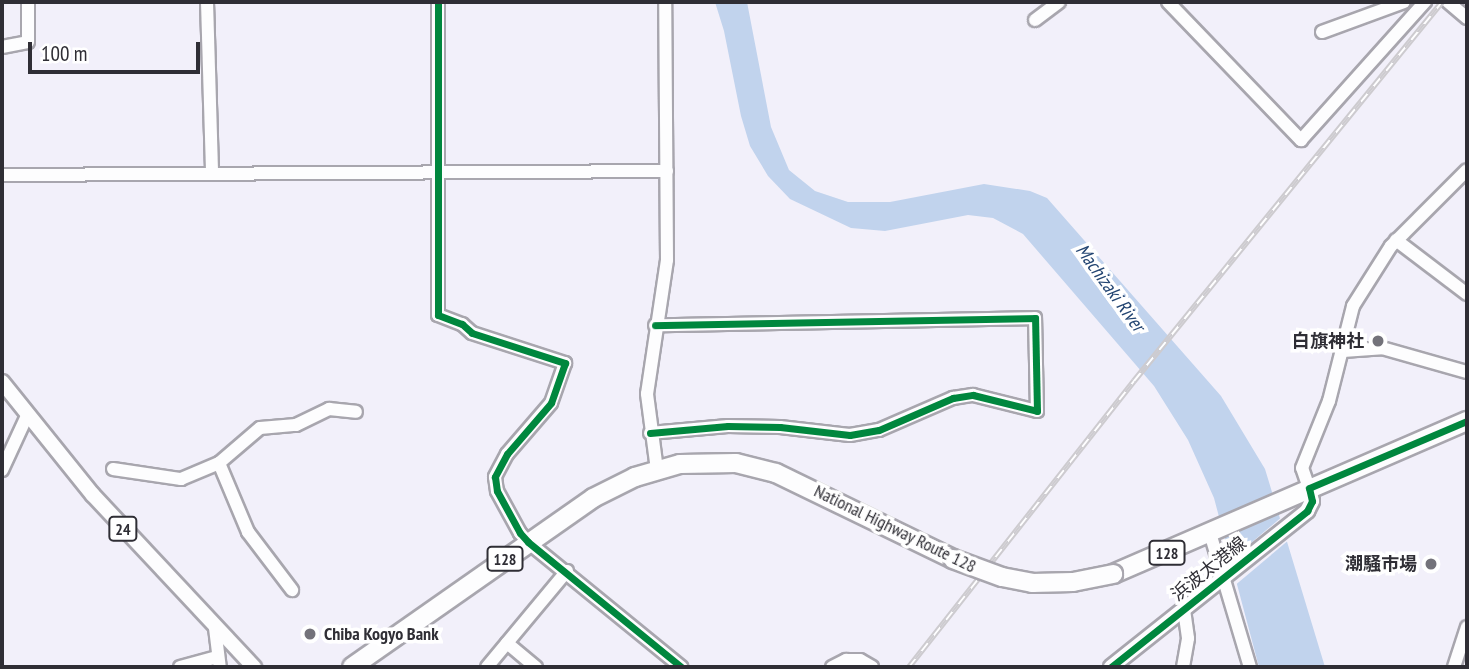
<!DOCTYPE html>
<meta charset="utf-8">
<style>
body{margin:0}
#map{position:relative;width:1469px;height:669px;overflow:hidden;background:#f2f0fa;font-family:"PT Sans Narrow","Noto Sans JP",sans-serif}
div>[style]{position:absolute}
.water>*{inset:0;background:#c1d3ed}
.pier>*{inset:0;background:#f2f0fa}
.roads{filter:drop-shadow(2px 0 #a8a6ae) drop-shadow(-2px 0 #a8a6ae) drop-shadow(0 2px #a8a6ae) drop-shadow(0 -2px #a8a6ae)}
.minor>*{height:12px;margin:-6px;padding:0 6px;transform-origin:6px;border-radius:6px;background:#fdfdfe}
.major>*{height:14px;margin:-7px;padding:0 7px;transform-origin:7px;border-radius:7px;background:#fdfdfe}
.highway>*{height:18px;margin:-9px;padding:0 9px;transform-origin:9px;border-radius:9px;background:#fdfdfe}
.rail>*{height:6px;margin-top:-3px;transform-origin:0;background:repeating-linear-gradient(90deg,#fff 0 10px,#cdcbcf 0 20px);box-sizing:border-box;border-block:2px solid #cdcbcf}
.bridges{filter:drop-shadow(2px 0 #a8a6ae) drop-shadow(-2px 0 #a8a6ae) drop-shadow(0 2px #a8a6ae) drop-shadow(0 -2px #a8a6ae)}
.highway-bridge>*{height:18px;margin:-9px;padding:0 9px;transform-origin:9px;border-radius:9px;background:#fdfdfe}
.cycleway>*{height:7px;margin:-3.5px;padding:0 3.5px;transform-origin:3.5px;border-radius:3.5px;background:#00873e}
.dots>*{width:19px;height:19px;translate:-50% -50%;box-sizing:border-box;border:4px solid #fff;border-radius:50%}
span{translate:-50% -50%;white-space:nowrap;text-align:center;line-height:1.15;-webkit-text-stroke:7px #fff;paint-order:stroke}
.shield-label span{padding:2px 5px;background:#fff;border:2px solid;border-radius:5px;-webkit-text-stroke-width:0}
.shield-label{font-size:16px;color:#2f2e35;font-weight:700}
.poi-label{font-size:18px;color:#2f2e35;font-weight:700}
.right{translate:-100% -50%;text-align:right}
.left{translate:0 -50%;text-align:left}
.street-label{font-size:18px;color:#2f2e35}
.water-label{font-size:19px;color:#234572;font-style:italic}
.frame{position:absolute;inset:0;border:4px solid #2f2e35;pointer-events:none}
.scale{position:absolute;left:28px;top:42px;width:172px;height:32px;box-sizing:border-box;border:4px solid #2f2e35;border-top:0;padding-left:9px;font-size:21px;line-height:24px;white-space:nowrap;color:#2f2e35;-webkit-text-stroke:5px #fff;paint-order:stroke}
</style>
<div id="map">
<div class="water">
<i style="clip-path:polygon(715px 2px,747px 2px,771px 127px,789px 170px,815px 191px,848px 202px,890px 202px,984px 184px,1030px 191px,1047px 198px,1221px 396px,1265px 469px,1325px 667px,1259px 667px,1214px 498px,1188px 440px,1154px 386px,1023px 234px,993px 218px,968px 215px,885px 231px,851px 228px,790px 199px,768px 176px,750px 146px,741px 116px,724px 31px)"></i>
</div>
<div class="pier">
<i style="clip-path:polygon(1283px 516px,1290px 539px,1233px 587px,1227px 563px)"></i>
</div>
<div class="roads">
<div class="minor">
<i style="left:207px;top:2px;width:171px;rotate:88.3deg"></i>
<i style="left:438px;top:2px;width:313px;rotate:90deg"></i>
<i style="left:438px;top:315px;width:26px;rotate:21deg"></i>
<i style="left:462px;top:324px;width:13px;rotate:42deg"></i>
<i style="left:472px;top:333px;width:98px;rotate:17.9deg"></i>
<i style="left:565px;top:363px;width:42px;rotate:109.3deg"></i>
<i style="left:551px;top:403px;width:67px;rotate:130.8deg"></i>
<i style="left:507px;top:454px;width:26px;rotate:118deg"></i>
<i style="left:495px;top:477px;width:14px;rotate:82deg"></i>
<i style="left:497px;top:491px;width:48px;rotate:61.3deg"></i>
<i style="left:520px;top:533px;width:12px;rotate:48deg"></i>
<i style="left:528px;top:542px;width:198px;rotate:39.2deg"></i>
<i style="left:1168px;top:2px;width:192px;rotate:46.1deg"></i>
<i style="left:1301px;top:140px;width:186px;rotate:-48.1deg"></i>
<i style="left:1448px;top:2px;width:25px;rotate:40deg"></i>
<i style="left:1035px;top:20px;width:30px;rotate:-37deg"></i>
<i style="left:1322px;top:32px;width:87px;rotate:-20.1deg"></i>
<i style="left:2px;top:47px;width:26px;rotate:-11deg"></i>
<i style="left:28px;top:42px;width:40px;rotate:-90deg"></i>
<i style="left:2px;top:175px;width:665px;rotate:-0.34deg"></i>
<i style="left:1396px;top:240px;width:89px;rotate:37.3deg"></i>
<i style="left:1343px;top:351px;width:39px;rotate:-4deg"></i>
<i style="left:1382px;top:348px;width:88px;rotate:15.8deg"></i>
<i style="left:650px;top:433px;width:78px;rotate:-5.1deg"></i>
<i style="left:728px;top:426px;width:52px;rotate:1.1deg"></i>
<i style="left:780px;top:427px;width:70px;rotate:6.5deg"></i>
<i style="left:850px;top:435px;width:29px;rotate:-10deg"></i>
<i style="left:879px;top:430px;width:81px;rotate:-23.4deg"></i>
<i style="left:953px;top:398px;width:20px;rotate:-9deg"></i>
<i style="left:973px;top:395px;width:66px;rotate:14deg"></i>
<i style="left:1037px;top:411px;width:93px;rotate:-91.2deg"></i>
<i style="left:1035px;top:318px;width:380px;rotate:178.9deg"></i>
<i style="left:219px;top:463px;width:75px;rotate:67.2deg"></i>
<i style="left:248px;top:532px;width:73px;rotate:52.8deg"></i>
<i style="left:113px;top:469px;width:69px;rotate:8.4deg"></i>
<i style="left:181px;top:479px;width:41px;rotate:-22.8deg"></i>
<i style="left:219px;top:463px;width:54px;rotate:-40.5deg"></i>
<i style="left:260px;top:428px;width:36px;rotate:-5deg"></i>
<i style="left:296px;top:425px;width:37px;rotate:-26deg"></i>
<i style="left:329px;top:409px;width:27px;rotate:6deg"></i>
<i style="left:2px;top:470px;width:60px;rotate:-65.2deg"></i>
<i style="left:657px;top:470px;width:77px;rotate:-97.5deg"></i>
<i style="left:647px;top:394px;width:135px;rotate:-81.5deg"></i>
<i style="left:667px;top:260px;width:258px;rotate:-90.4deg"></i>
<i style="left:1309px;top:488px;width:21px;rotate:-109deg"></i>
<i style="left:1302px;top:468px;width:72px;rotate:-68.1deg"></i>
<i style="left:1329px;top:401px;width:98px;rotate:-75.8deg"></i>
<i style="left:1353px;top:306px;width:71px;rotate:-57.7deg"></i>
<i style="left:1391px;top:246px;width:107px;rotate:-45deg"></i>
<i style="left:1210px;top:533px;width:140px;rotate:73.4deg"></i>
<i style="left:215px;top:628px;width:39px;rotate:83deg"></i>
<i style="left:507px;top:643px;width:38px;rotate:40deg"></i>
<i style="left:180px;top:667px;width:39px;rotate:-15deg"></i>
<i style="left:487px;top:667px;width:125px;rotate:-50.2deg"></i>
<i style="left:832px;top:667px;width:16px;rotate:-27deg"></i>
<i style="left:846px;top:660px;width:14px"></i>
<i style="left:860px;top:660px;width:14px;rotate:30deg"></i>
<i style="left:1183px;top:667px;width:29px;rotate:-80deg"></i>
<i style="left:1188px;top:638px;width:29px;rotate:-98deg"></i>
<i style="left:1454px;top:667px;width:42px;rotate:-72deg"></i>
</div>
<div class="major">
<i style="left:2px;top:382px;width:145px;rotate:51.2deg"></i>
<i style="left:93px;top:495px;width:236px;rotate:46.9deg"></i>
<i style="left:1111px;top:667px;width:251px;rotate:-38.5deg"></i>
<i style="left:1307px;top:511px;width:11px;rotate:-63deg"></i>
<i style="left:1312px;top:501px;width:13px;rotate:-103deg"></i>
</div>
<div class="highway">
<i style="left:1113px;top:574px;width:386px;rotate:-23.4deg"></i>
<i style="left:352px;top:667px;width:294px;rotate:-35deg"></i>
<i style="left:593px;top:498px;width:47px;rotate:-26.6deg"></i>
<i style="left:635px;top:477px;width:47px;rotate:-16.1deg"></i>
<i style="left:680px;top:464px;width:56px;rotate:-1deg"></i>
<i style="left:736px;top:463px;width:41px;rotate:14deg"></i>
<i style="left:776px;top:473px;width:197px;rotate:25.9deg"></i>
</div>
</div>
<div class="rail">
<i style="left:909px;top:667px;width:364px;rotate:-51.8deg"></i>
<i style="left:1134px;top:381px;width:488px;rotate:-50.9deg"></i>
</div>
<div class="bridges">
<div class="highway-bridge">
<i style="left:953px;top:559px;width:52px;rotate:20.2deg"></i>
<i style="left:1002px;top:577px;width:31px;rotate:11deg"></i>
<i style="left:1032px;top:583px;width:41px;rotate:-1.4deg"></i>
<i style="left:1073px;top:582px;width:41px;rotate:-11.3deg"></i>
</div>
</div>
<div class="cycleway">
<i style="left:438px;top:2px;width:313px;rotate:90deg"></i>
<i style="left:438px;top:315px;width:26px;rotate:21deg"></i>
<i style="left:462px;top:324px;width:13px;rotate:42deg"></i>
<i style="left:472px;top:333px;width:98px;rotate:17.9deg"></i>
<i style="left:565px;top:363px;width:42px;rotate:109.3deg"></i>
<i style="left:551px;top:403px;width:67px;rotate:130.8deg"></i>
<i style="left:507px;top:454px;width:26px;rotate:118deg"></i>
<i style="left:495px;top:477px;width:14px;rotate:82deg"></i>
<i style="left:497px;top:491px;width:48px;rotate:61.3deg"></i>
<i style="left:520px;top:533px;width:12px;rotate:48deg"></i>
<i style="left:528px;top:542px;width:198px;rotate:39.2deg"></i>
<i style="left:650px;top:433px;width:78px;rotate:-5.1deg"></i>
<i style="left:728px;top:426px;width:52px;rotate:1.1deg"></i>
<i style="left:780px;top:427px;width:70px;rotate:6.5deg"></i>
<i style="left:850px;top:435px;width:29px;rotate:-10deg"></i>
<i style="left:879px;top:430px;width:81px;rotate:-23.4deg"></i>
<i style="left:953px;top:398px;width:20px;rotate:-9deg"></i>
<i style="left:973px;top:395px;width:66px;rotate:14deg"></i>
<i style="left:1037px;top:411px;width:93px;rotate:-91.2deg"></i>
<i style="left:1035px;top:318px;width:380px;rotate:178.9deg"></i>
<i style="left:1111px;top:667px;width:251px;rotate:-38.5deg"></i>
<i style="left:1307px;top:511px;width:11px;rotate:-63deg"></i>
<i style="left:1312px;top:501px;width:13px;rotate:-103deg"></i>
<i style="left:1309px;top:488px;width:172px;rotate:-23deg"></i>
</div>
<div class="dots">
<i style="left:1378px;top:341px;background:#73727a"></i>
<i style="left:1431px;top:564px;background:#73727a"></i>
<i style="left:310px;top:634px;background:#73727a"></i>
</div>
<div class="shield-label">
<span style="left:123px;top:529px">24</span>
<span style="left:1167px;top:553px">128</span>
<span style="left:505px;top:559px">128</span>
</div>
<div class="poi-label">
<span class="right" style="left:1364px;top:341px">白旗神社</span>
<span class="right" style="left:1417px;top:564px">潮騒市場</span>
<span class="left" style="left:324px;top:634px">Chiba Kogyo Bank</span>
</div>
<div class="street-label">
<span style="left:895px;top:529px;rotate:26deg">National Highway Route 128</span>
<span style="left:1209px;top:569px;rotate:-39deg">浜波太港線</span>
</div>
<div class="water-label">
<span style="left:1110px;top:288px;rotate:54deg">Machizaki River</span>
</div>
<div class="frame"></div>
<div class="scale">100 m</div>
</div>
